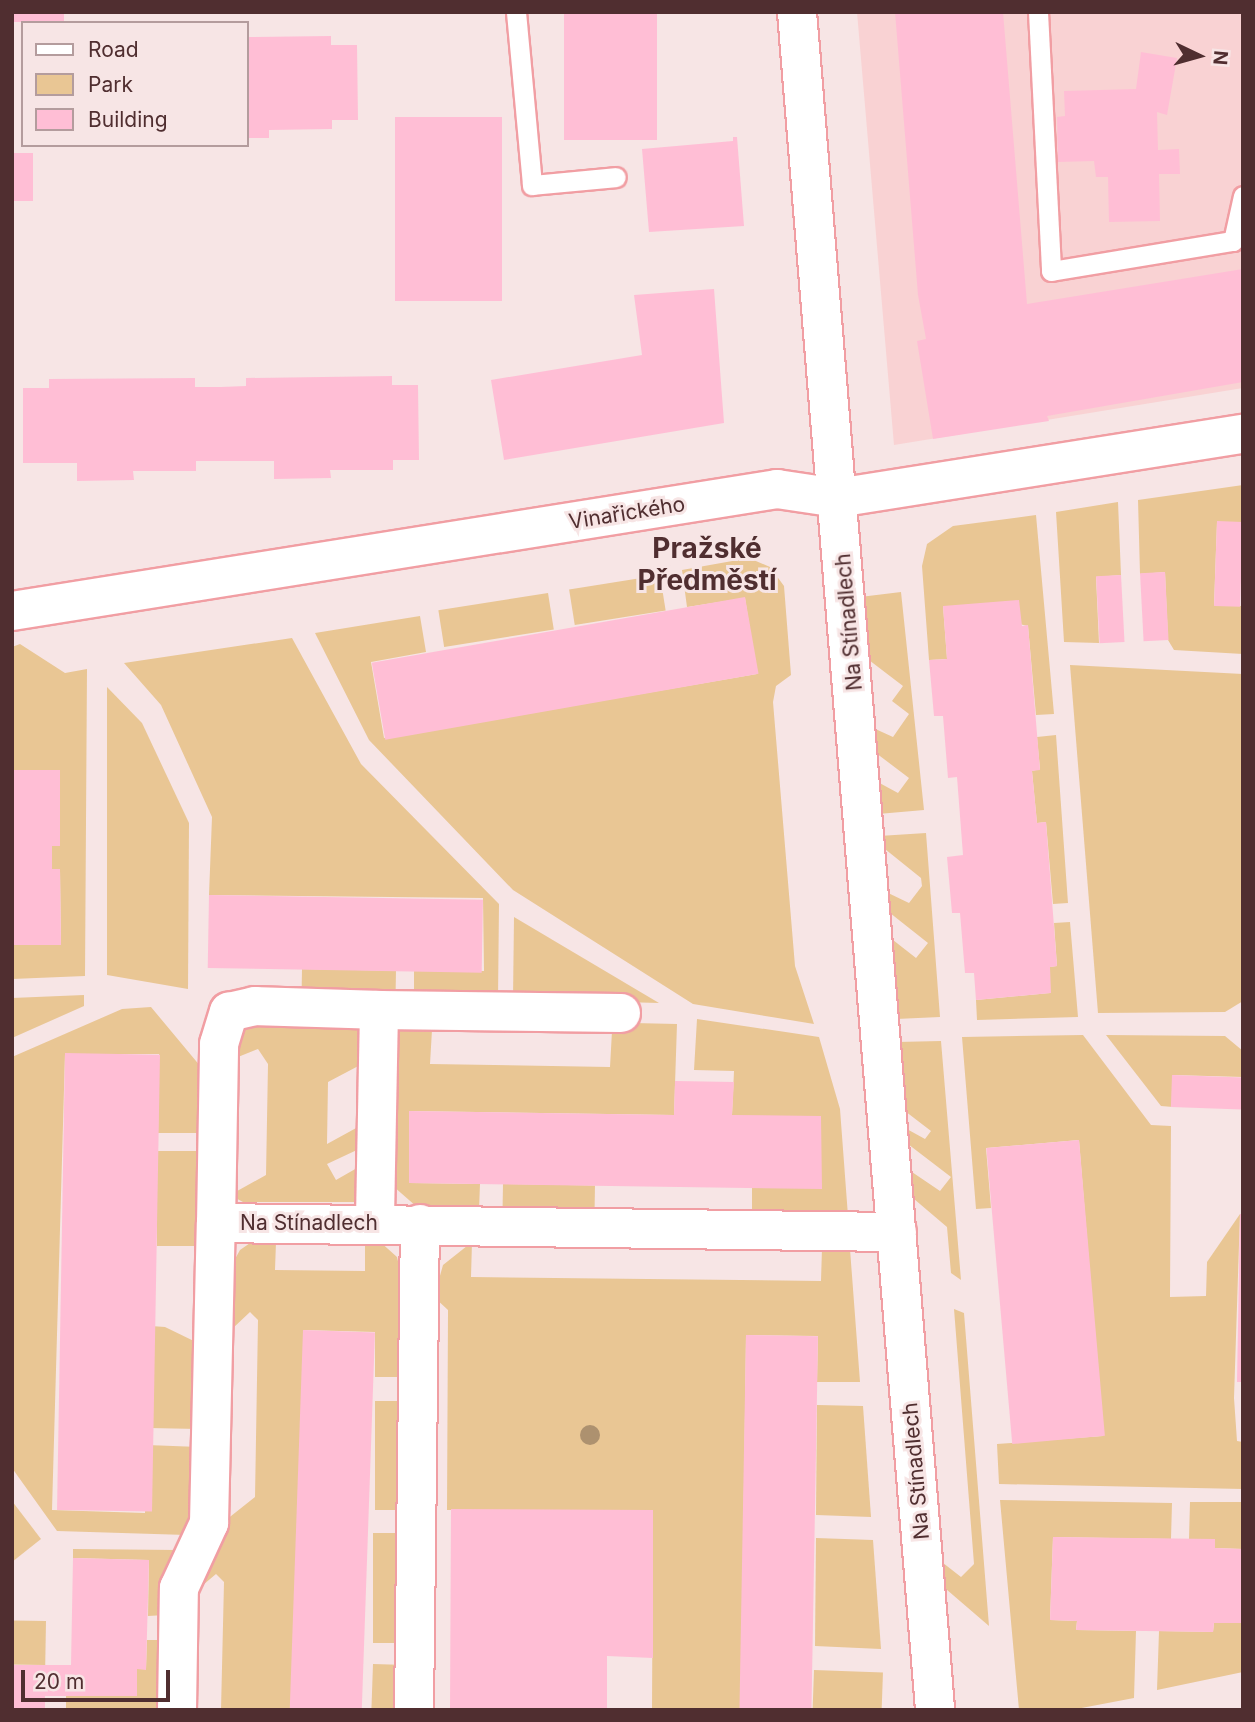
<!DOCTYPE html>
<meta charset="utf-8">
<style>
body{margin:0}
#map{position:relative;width:1255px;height:1722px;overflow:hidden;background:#f7e5e5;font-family:Inter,sans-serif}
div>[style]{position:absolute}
.built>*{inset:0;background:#f9d2d3}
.green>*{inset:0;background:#e9c694;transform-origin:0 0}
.building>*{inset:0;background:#ffbed5;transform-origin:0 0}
.roads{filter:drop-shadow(2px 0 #f19ea3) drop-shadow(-2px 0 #f19ea3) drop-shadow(0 2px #f19ea3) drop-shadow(0 -2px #f19ea3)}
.lane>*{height:19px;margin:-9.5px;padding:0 9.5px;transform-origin:9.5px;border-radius:9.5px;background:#fff}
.street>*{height:38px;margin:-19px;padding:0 19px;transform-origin:19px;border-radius:19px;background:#fff}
.trees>*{width:20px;height:20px;margin:-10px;border-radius:50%;background:#ad916f}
span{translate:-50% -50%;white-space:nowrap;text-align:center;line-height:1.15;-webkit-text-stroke:6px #f7e5e5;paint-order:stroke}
.street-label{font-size:21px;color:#502e30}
.district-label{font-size:28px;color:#502e30;font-weight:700}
.frame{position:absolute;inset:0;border:14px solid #502e30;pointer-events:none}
.legend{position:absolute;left:21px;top:21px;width:228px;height:126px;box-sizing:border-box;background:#f7e5e5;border:2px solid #b49c9d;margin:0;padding:9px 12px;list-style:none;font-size:21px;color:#502e30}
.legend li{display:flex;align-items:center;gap:14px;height:35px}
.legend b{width:35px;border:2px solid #b49c9d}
.north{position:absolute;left:1164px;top:21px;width:70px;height:70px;-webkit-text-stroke:5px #f7e5e5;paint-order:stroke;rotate:95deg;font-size:19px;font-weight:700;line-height:28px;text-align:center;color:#502e30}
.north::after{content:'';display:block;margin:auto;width:24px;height:32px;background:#502e30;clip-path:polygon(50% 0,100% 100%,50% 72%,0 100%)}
.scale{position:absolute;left:21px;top:1670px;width:149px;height:32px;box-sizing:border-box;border:4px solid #502e30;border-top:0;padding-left:9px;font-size:21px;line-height:24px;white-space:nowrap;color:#502e30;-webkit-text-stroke:5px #f7e5e5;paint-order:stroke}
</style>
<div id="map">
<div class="built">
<i style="clip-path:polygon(857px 12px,1243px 12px,1243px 388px,894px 445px)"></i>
</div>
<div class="green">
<i style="clip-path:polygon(1243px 485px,1243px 522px,1217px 522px,1214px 605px,1242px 606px,1243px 654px,1174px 650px,1168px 640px,1165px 572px,1140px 574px,1138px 500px)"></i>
<i style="clip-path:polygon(1118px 502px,1121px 575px,1096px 577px,1099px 643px,1064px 642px,1056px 512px)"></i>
<i style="clip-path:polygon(1036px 515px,1054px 714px,1036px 715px,1028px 626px,943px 606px,947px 659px,929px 660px,922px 566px,927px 544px,953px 526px)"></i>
<i style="clip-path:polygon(749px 558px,770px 567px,784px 586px,791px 675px,776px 686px,773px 702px,795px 966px,814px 1024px,693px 1004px,513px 890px,369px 740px,315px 633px,420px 616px,426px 652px,371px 662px,384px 738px,757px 674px,745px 598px,687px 607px,682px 570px)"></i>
<i style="left:660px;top:575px;width:36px;height:92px;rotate:81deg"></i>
<i style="clip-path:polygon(901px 592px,924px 810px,878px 814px,874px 780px,898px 793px,909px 778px,872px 750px,871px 727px,893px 737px,909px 714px,892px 701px,903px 686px,865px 657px,860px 597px)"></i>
<i style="left:548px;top:593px;width:37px;height:111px;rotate:81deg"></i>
<i style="clip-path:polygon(292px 638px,361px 764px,499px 904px,498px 999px,414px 997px,414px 971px,484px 971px,483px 898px,209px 895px,212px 817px,161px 705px,124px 663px)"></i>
<i style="clip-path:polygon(20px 644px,65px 673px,87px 669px,85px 976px,12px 979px,12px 945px,61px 945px,60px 870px,52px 869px,52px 846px,60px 846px,60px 771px,12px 770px,12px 647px)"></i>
<i style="clip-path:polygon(1070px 665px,1243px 674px,1243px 1001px,1225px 1012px,1098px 1013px)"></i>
<i style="clip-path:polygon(107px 687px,142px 723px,189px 823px,188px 989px,107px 975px)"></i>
<i style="clip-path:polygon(1056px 735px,1068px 903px,1053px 904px,1046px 822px,1037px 823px,1032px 771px,1040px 769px,1037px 737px)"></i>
<i style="clip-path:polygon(926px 833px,940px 1017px,896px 1019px,887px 941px,893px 940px,916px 958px,928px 943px,885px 909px,884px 891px,909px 903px,922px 886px,921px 878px,880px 845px,879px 836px)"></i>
<i style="clip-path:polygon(514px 917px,659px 1003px,513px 999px)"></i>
<i style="clip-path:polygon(1070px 922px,1078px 1017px,977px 1020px,976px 1000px,1050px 993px,1050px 967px,1057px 966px,1054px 923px)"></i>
<i style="left:302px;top:969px;width:94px;height:25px;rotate:1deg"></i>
<i style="clip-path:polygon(84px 995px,84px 1006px,12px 1038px,12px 998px)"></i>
<i style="clip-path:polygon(151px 1007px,206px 1073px,204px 1133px,158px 1133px,159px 1054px,65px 1054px,52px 1510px,145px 1513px,147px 1445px,199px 1447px,199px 1509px,187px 1535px,57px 1531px,12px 1468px,12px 1057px,122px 1009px)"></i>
<i style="clip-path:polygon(697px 1019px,819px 1037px,840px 1109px,848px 1216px,752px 1214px,752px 1188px,732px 1115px,734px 1071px,694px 1070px)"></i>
<i style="clip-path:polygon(249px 1023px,355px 1028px,360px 1034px,364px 1063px,328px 1082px,327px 1144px,358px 1127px,359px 1149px,327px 1164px,336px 1180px,357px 1168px,360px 1196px,354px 1202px,243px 1202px,230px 1195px,266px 1175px,268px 1064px,258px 1049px,238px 1057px,237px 1035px)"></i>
<i style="clip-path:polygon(633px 1023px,677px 1024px,674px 1115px,410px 1111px,409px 1183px,480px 1184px,479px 1210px,417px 1207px,393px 1186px,396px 1032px,404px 1025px,432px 1030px,430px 1064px,610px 1067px,612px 1031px)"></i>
<i style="clip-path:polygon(1083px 1035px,1151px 1125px,1171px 1126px,1170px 1297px,1206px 1296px,1207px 1262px,1240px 1214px,1234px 1398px,1237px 1441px,1243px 1442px,1243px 1489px,999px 1484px,997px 1444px,1103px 1436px,1079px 1140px,986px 1148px,991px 1208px,976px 1209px,962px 1037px)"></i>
<i style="clip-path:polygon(1106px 1035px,1225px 1036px,1243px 1051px,1243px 1077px,1173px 1075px,1173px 1107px,1161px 1106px)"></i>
<i style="clip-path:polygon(941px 1041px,961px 1280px,951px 1273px,947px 1227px,907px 1193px,909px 1170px,940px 1191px,951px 1177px,904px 1141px,905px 1128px,925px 1139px,931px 1131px,901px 1108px,897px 1042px)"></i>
<i style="left:157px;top:1151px;width:46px;height:95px"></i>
<i style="left:503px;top:1184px;width:92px;height:26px;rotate:1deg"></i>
<i style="clip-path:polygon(378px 1240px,397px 1257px,401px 1274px,401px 1377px,375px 1377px,375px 1332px,304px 1330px,299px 1710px,221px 1710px,224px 1582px,216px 1574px,197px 1590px,226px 1520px,255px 1497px,258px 1320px,250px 1312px,232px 1329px,230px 1268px,240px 1250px,253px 1241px,276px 1242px,275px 1270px,365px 1271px,365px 1242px)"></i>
<i style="clip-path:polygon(472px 1242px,471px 1277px,821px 1281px,822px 1248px,850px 1249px,860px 1382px,817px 1382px,818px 1336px,746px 1335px,741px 1710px,652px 1710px,653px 1510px,447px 1510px,448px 1310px,434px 1297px,443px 1265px)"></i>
<i style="clip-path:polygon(954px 1309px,964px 1313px,989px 1626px,939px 1583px,938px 1559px,961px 1577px,974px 1564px)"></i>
<i style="clip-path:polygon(151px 1326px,165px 1327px,200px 1344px,199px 1429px,148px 1428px)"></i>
<i style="left:375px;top:1401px;width:26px;height:109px"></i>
<i style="clip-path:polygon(817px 1405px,863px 1406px,871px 1517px,816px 1515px)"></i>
<i style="clip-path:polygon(1000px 1500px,1172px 1503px,1171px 1539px,1053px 1537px,1050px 1620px,1077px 1621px,1076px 1630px,1136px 1631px,1134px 1698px,1071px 1710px,1019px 1710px)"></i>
<i style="clip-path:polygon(12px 1501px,41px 1539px,12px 1562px)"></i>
<i style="clip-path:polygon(1190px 1502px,1243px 1502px,1243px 1549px,1215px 1548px,1215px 1539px,1189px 1539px)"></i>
<i style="left:373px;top:1533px;width:26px;height:110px"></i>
<i style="clip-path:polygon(816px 1538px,873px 1540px,881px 1649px,815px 1646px)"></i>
<i style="clip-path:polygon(73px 1549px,178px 1550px,165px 1615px,148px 1616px,149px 1560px,73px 1558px)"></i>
<i style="left:46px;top:1621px;width:44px;height:34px;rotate:91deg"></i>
<i style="clip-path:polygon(1214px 1623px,1243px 1623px,1243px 1672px,1157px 1690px,1159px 1631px,1213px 1632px)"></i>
<i style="clip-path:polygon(147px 1640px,165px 1640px,164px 1710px,66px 1708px,66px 1696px,137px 1696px,137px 1669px,146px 1669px)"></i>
<i style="left:373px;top:1664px;width:25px;height:46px;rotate:2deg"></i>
<i style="left:814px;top:1670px;width:69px;height:40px;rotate:2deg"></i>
</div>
<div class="building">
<i style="left:12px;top:12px;width:52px;height:10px"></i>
<i style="left:564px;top:12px;width:93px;height:128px"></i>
<i style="clip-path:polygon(895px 12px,1003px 12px,1027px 304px,1243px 269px,1243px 382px,1047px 416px,1049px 421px,933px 439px,917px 341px,926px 339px,918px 295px)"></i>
<i style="clip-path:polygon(331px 36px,331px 45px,357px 45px,358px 120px,332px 120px,332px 129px,269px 130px,269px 138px,247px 138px,247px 37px)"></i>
<i style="clip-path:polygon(1141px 52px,1177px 58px,1167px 115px,1157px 112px,1158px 150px,1179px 149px,1180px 174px,1159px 174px,1160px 221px,1109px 222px,1108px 177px,1096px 177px,1094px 161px,1058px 162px,1057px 117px,1065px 116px,1064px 91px,1136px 89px)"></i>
<i style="left:395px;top:117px;width:107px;height:184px"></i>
<i style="clip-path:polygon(733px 137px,737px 137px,744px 226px,649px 232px,642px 149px,733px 141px)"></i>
<i style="left:12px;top:153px;width:21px;height:48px"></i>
<i style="clip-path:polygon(714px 289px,724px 423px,504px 460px,491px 380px,642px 355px,634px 295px)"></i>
<i style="clip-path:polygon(392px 376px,392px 385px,418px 385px,419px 460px,393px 460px,393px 470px,330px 470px,331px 478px,274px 479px,274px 461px,196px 461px,196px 471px,133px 471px,134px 480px,77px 481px,77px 463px,23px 463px,23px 388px,49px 388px,49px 379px,195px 378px,195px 387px,221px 387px,246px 386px,246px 378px)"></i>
<i style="left:1217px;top:521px;width:26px;height:85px;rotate:2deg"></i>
<i style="left:1165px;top:572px;width:68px;height:25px;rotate:87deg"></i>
<i style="left:1121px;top:575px;width:67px;height:25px;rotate:87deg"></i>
<i style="left:745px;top:597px;width:78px;height:379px;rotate:80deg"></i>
<i style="clip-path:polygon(1019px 600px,1022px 626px,1028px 625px,1040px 770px,1032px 771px,1037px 823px,1046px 822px,1057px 966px,1050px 967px,1051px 993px,976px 1000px,974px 973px,965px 973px,960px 913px,952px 913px,947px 857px,963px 855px,957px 777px,948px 778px,943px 716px,934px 716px,929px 660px,947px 659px,943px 606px)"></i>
<i style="clip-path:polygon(12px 770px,60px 770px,60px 846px,52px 846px,52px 869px,60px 869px,61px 945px,12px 945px)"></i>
<i style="left:209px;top:895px;width:274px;height:73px;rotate:1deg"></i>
<i style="left:65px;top:1053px;width:95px;height:457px;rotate:1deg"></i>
<i style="left:1172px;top:1075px;width:71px;height:32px;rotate:2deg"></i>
<i style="clip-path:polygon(675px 1081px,734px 1082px,732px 1115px,821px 1116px,822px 1189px,409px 1183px,409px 1111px,674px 1115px)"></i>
<i style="left:1079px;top:1140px;width:297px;height:93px;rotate:85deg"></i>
<i style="clip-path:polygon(1240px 1214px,1243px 1214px,1243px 1382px,1237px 1382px)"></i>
<i style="left:303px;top:1330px;width:72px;height:380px;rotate:2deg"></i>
<i style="left:746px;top:1335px;width:72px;height:375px;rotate:1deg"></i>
<i style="clip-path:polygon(451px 1509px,653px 1510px,653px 1658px,607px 1656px,607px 1710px,450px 1710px)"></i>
<i style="clip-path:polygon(1053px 1537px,1215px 1539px,1215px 1548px,1243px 1549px,1243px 1623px,1214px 1623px,1213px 1632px,1076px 1630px,1077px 1621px,1050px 1620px)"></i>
<i style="clip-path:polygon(73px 1558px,149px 1560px,146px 1670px,137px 1669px,137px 1696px,45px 1696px,45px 1710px,12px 1710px,12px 1665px,71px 1665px)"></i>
</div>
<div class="roads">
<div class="lane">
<i style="left:516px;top:12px;width:174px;rotate:84.7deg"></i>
<i style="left:532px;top:185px;width:84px;rotate:-5.4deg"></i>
<i style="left:1038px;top:12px;width:259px;rotate:87.1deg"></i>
<i style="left:1051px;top:271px;width:184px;rotate:-9.4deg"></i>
<i style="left:1233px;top:241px;width:46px;rotate:-77.5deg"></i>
</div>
<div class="street">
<i style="left:797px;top:12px;width:1704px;rotate:85.35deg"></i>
<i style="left:12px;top:611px;width:775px;rotate:-9.06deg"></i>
<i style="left:777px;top:489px;width:61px;rotate:8.5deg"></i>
<i style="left:837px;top:498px;width:411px;rotate:-9deg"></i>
<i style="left:379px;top:1010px;width:242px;rotate:0.7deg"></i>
<i style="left:216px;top:1223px;width:179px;rotate:-89deg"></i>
<i style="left:219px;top:1044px;width:34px;rotate:-73deg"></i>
<i style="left:229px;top:1012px;width:27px;rotate:-13deg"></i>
<i style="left:255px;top:1006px;width:124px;rotate:1.8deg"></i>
<i style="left:379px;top:1010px;width:214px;rotate:91.1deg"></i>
<i style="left:177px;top:1710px;width:122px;rotate:-89.1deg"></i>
<i style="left:179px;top:1588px;width:72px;rotate:-65.2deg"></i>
<i style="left:209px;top:1523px;width:300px;rotate:-88.7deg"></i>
<i style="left:216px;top:1223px;width:681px;rotate:0.76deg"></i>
<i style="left:414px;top:1710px;width:486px;rotate:-89.3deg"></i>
</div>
</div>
<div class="trees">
<i style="left:590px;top:1435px"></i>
</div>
<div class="street-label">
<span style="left:627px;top:513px;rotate:-9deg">Vinařického</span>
<span style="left:849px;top:622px;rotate:-95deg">Na Stínadlech</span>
<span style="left:309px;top:1223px">Na Stínadlech</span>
<span style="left:916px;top:1471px;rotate:-95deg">Na Stínadlech</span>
</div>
<div class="district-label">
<span style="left:707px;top:564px">Pražské<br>Předměstí</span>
</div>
<div class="frame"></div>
<ul class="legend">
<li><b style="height:9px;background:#fff"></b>Road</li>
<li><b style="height:19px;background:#e9c694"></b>Park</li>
<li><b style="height:19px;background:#ffbed5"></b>Building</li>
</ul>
<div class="north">N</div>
<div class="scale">20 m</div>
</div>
